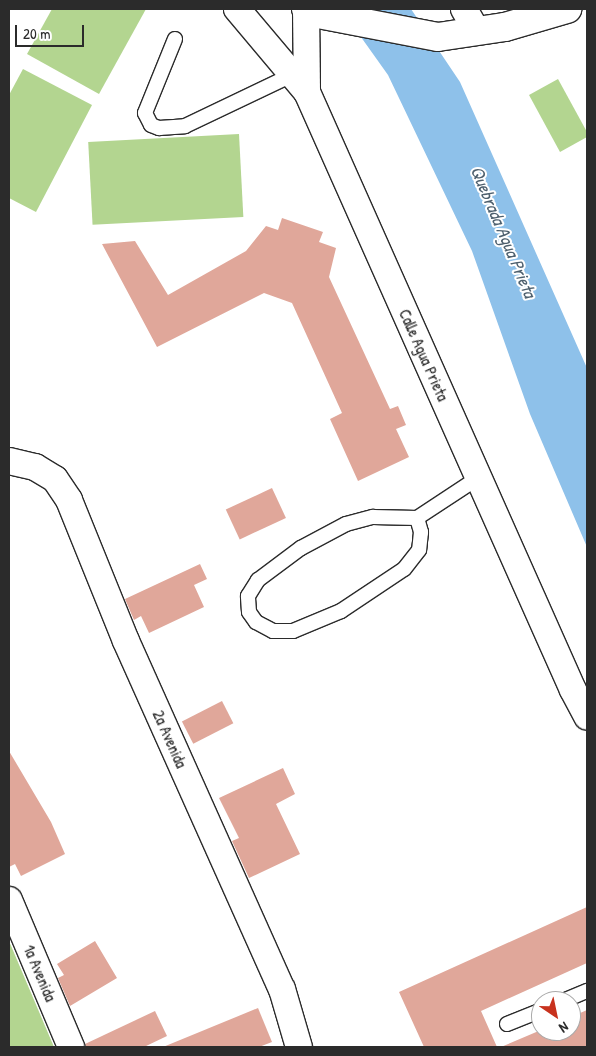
<!DOCTYPE html>
<style>
body{margin:0}
#map{position:relative;width:596px;height:1056px;overflow:hidden;background:#fff;font-family:"Patrick Hand",sans-serif}
div>[style]{position:absolute}
.green>*{inset:0;background:#b3d590;transform-origin:0 0}
.water>*{inset:0;background:#8ec1ea}
.building>*{inset:0;background:#e0a79a;transform-origin:0 0}
.roads{filter:drop-shadow(1px 0 #2b2b2b) drop-shadow(-1px 0 #2b2b2b) drop-shadow(0 1px #2b2b2b) drop-shadow(0 -1px #2b2b2b)}
.lane>*{height:14px;margin:-7px;padding:0 7px;transform-origin:7px;border-radius:7px;background:#fff}
.street>*{height:26px;margin:-13px;padding:0 13px;transform-origin:13px;border-radius:13px;background:#fff}
.secondary>*{height:28px;margin:-14px;padding:0 14px;transform-origin:14px;border-radius:14px;background:#fff}
span{translate:-50% -50%;white-space:nowrap;text-align:center;line-height:1.15;-webkit-text-stroke:4px #fff;paint-order:stroke}
.street-label{font-size:16px;color:#2b2b2b}
.water-label{font-size:18px;color:#4e606e;font-style:italic}
.frame{position:absolute;inset:0;border:10px solid #2b2b2b;pointer-events:none}
.north{position:absolute;left:531px;top:991px;width:50px;height:50px;box-sizing:border-box;background:#fff;border:1px solid #aaa;border-radius:50%;rotate:146deg;font-size:14px;font-weight:700;line-height:20px;text-align:center;color:#2b2b2b}
.north::after{content:'';display:block;margin:auto;width:18px;height:22px;background:#c8321e;clip-path:polygon(50% 0,100% 100%,50% 72%,0 100%)}
.scale{position:absolute;left:15px;top:25px;width:69px;height:22px;box-sizing:border-box;border:2px solid #2b2b2b;border-top:0;padding-left:6px;font-size:15px;line-height:18px;white-space:nowrap;color:#2b2b2b;-webkit-text-stroke:4px #fff;paint-order:stroke}
</style>
<div id="map">
<div class="green">
<i style="clip-path:polygon(52px 9px,146px 9px,99px 94px,27px 54px)"></i>
<i style="clip-path:polygon(23px 69px,92px 105px,36px 212px,9px 198px,9px 95px)"></i>
<i style="clip-path:polygon(558px 79px,587px 132px,587px 137px,560px 152px,529px 95px)"></i>
<i style="left:239px;top:134px;width:83px;height:151px;rotate:87deg"></i>
<i style="clip-path:polygon(9px 941px,54px 1047px,9px 1046px)"></i>
</div>
<div class="water">
<i style="clip-path:polygon(341px 9px,411px 9px,460px 82px,587px 368px,587px 547px,530px 414px,472px 251px,388px 75px)"></i>
</div>
<div class="building">
<i style="clip-path:polygon(282px 218px,323px 232px,319px 242px,336px 248px,329px 277px,390px 409px,398px 406px,406px 425px,396px 429px,409px 457px,358px 481px,330px 419px,342px 413px,292px 303px,264px 293px,157px 347px,102px 244px,135px 241px,168px 295px,246px 251px,266px 226px,278px 230px)"></i>
<i style="left:272px;top:488px;width:33px;height:51px;rotate:65deg"></i>
<i style="clip-path:polygon(200px 564px,207px 579px,194px 585px,204px 607px,149px 633px,141px 616px,134px 620px,125px 599px)"></i>
<i style="left:222px;top:701px;width:25px;height:45px;rotate:63deg"></i>
<i style="clip-path:polygon(9px 751px,51px 822px,65px 854px,21px 876px,15px 864px,9px 867px)"></i>
<i style="clip-path:polygon(283px 768px,295px 794px,276px 804px,300px 854px,249px 878px,232px 841px,239px 838px,219px 798px)"></i>
<i style="clip-path:polygon(587px 907px,587px 963px,481px 1011px,497px 1047px,424px 1047px,399px 992px)"></i>
<i style="clip-path:polygon(95px 941px,117px 978px,70px 1006px,58px 978px,64px 975px,57px 964px)"></i>
<i style="clip-path:polygon(258px 1008px,272px 1042px,259px 1047px,163px 1047px)"></i>
<i style="clip-path:polygon(587px 1010px,587px 1047px,501px 1047px,541px 1030px,571px 1031px,571px 1017px)"></i>
<i style="clip-path:polygon(155px 1011px,167px 1036px,144px 1047px,86px 1047px,85px 1044px)"></i>
</div>
<div class="roads">
<div class="lane">
<i style="left:175px;top:39px;width:80px;rotate:112.1deg"></i>
<i style="left:145px;top:113px;width:13px;rotate:63deg"></i>
<i style="left:151px;top:125px;width:9px;rotate:21deg"></i>
<i style="left:159px;top:128px;width:26px;rotate:-4deg"></i>
<i style="left:185px;top:126px;width:121px;rotate:-25.5deg"></i>
<i style="left:417px;top:518px;width:15px;rotate:74deg"></i>
<i style="left:421px;top:532px;width:18px;rotate:96deg"></i>
<i style="left:419px;top:550px;width:24px;rotate:128deg"></i>
<i style="left:404px;top:569px;width:76px;rotate:146.3deg"></i>
<i style="left:341px;top:611px;width:52px;rotate:157.4deg"></i>
<i style="left:293px;top:631px;width:20px;rotate:180deg"></i>
<i style="left:273px;top:631px;width:19px;rotate:-152deg"></i>
<i style="left:256px;top:622px;width:12px;rotate:-125deg"></i>
<i style="left:249px;top:612px;width:16px;rotate:-94deg"></i>
<i style="left:248px;top:596px;width:19px;rotate:-58deg"></i>
<i style="left:258px;top:580px;width:54px;rotate:-36.7deg"></i>
<i style="left:301px;top:548px;width:51px;rotate:-28.1deg"></i>
<i style="left:346px;top:524px;width:28px;rotate:-15deg"></i>
<i style="left:373px;top:517px;width:44px;rotate:1.3deg"></i>
<i style="left:417px;top:518px;width:73px;rotate:-33.3deg"></i>
<i style="left:563px;top:1001px;width:26px;rotate:-23deg"></i>
<i style="left:507px;top:1024px;width:37px;rotate:-22deg"></i>
</div>
<div class="street">
<i style="left:237px;top:9px;width:109px;rotate:49.9deg"></i>
<i style="left:307px;top:92px;width:654px;rotate:66.02deg"></i>
<i style="left:573px;top:690px;width:30px;rotate:62deg"></i>
<i style="left:306px;top:9px;width:83px;rotate:89.3deg"></i>
<i style="left:464px;top:9px;width:24px;rotate:60deg"></i>
<i style="left:9px;top:461px;width:27px;rotate:13deg"></i>
<i style="left:35px;top:467px;width:23px;rotate:31deg"></i>
<i style="left:55px;top:479px;width:25px;rotate:56deg"></i>
<i style="left:69px;top:500px;width:152px;rotate:68deg"></i>
<i style="left:126px;top:641px;width:381px;rotate:65.9deg"></i>
<i style="left:282px;top:989px;width:60px;rotate:73.7deg"></i>
<i style="left:9px;top:900px;width:160px;rotate:67.1deg"></i>
</div>
<div class="secondary">
<i style="left:306px;top:9px;width:8px;rotate:30deg"></i>
<i style="left:313px;top:13px;width:127px;rotate:10.9deg"></i>
<i style="left:438px;top:37px;width:68px;rotate:-8.5deg"></i>
<i style="left:505px;top:27px;width:65px;rotate:-16.2deg"></i>
</div>
</div>
<div class="street-label">
<span style="left:424px;top:355px;rotate:66deg">Calle Agua Prieta</span>
<span style="left:170px;top:739px;rotate:66deg">2a Avenida</span>
<span style="left:40px;top:973px;rotate:67deg">1a Avenida</span>
</div>
<div class="water-label">
<span style="left:503px;top:232px;rotate:67deg">Quebrada Agua Prieta</span>
</div>
<div class="frame"></div>
<div class="north">N</div>
<div class="scale">20 m</div>
</div>
